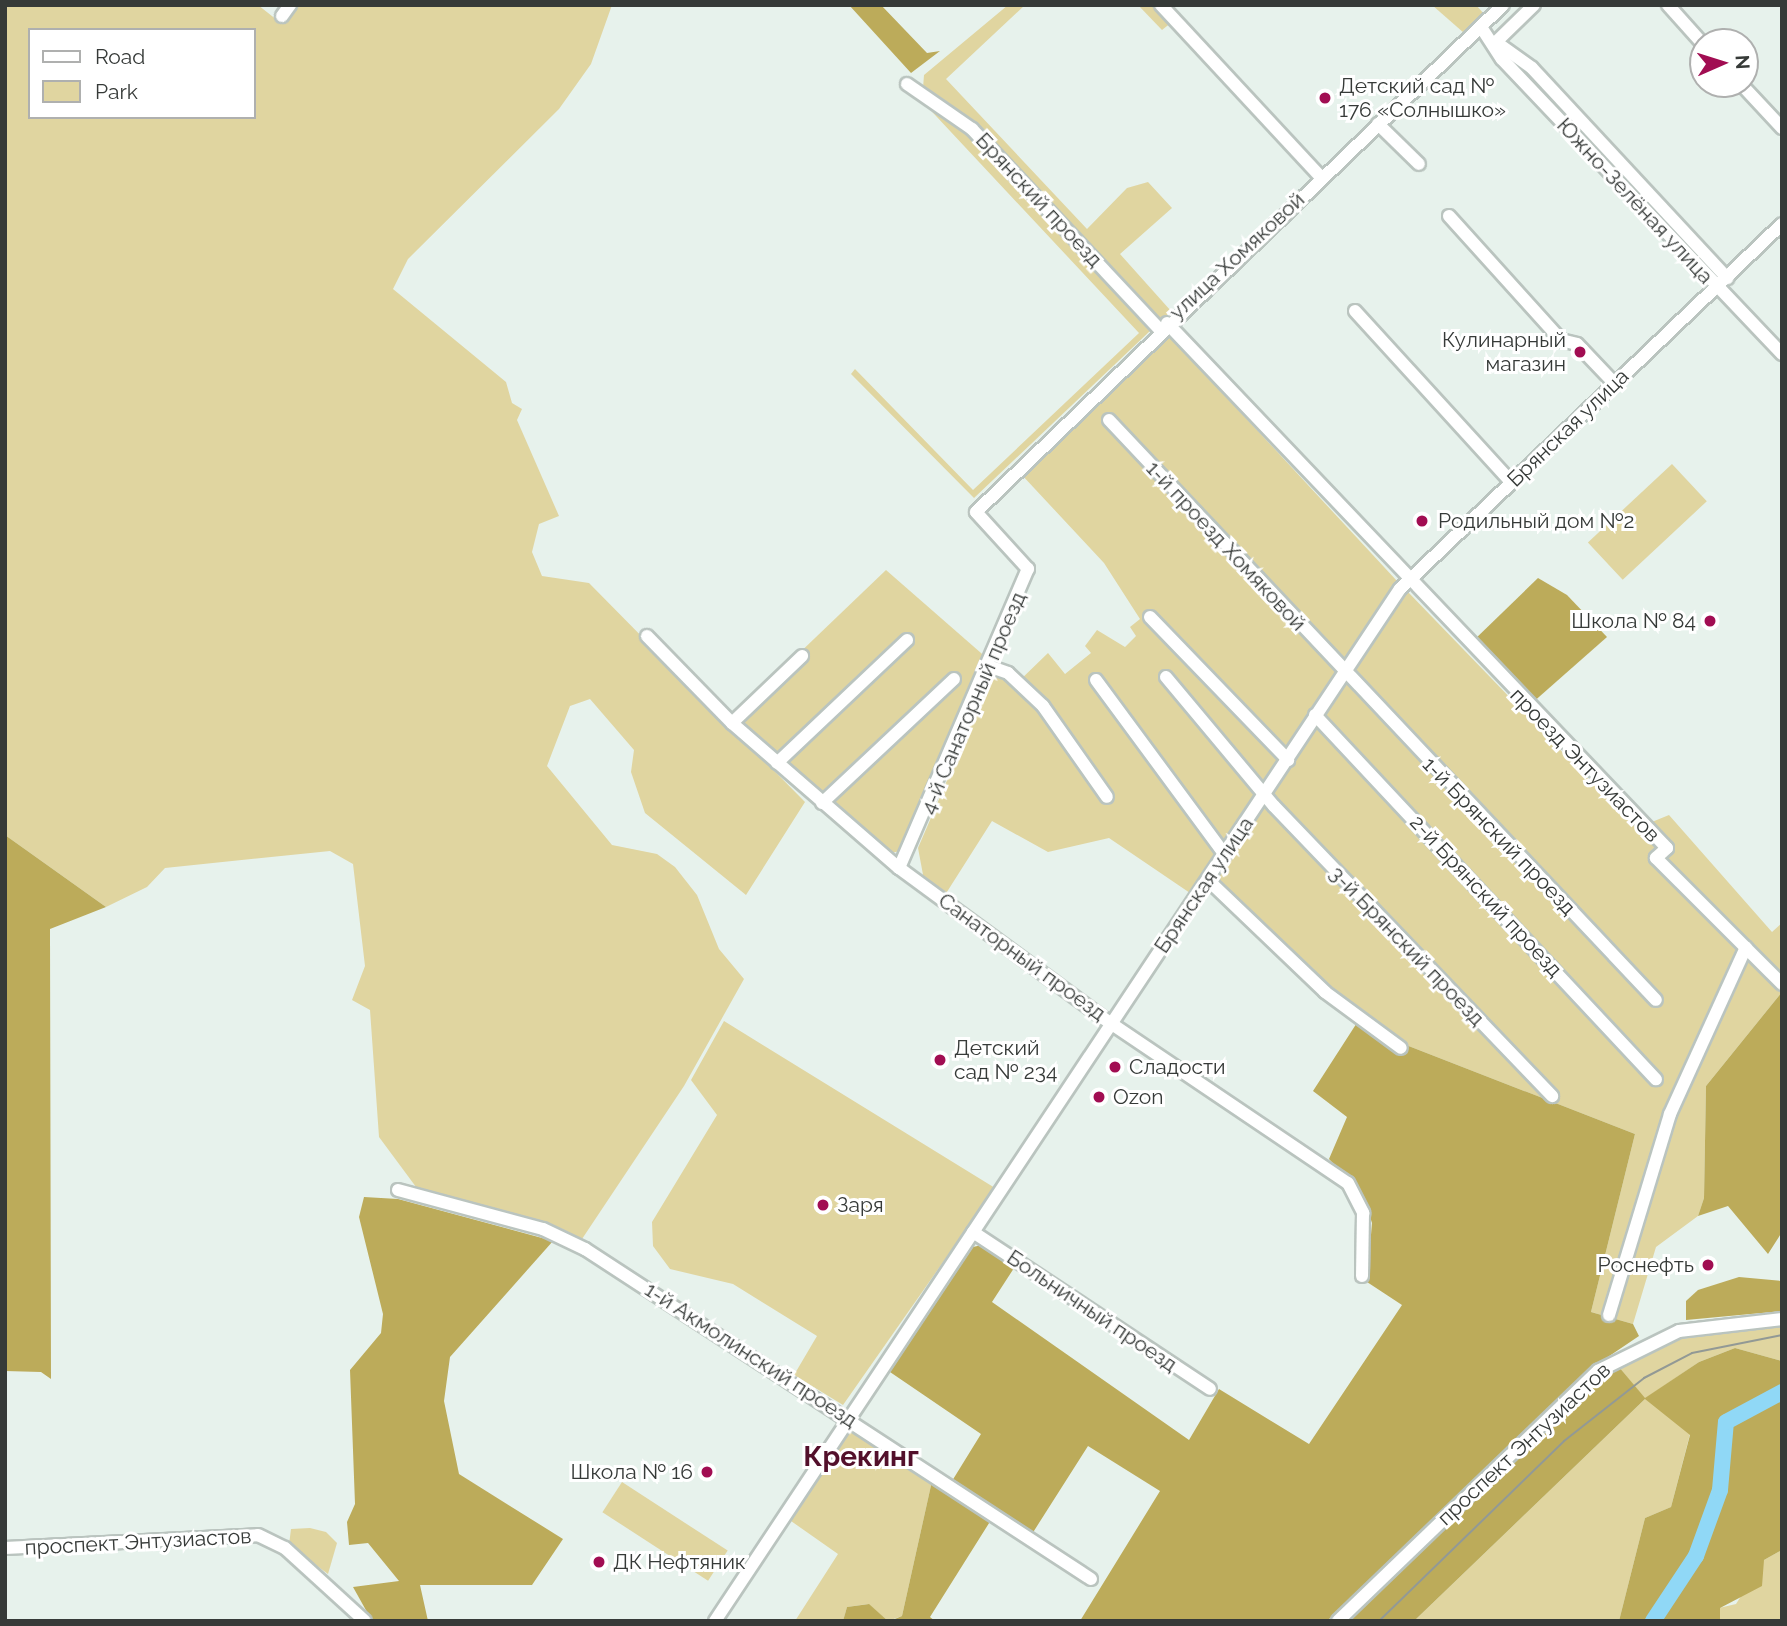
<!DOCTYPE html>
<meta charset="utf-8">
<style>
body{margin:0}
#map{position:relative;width:1787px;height:1626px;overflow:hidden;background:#e7f2ec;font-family:Raleway,sans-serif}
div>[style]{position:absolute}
.green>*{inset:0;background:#e0d5a0;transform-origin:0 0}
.forest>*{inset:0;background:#bcab5a}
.river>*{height:16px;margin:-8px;padding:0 8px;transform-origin:8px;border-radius:8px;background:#90d8f6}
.roads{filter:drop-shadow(2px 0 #bac4bf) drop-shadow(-2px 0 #bac4bf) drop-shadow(0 2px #bac4bf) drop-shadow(0 -2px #bac4bf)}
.minor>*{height:12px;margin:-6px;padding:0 6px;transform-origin:6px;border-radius:6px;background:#fff}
.tram>*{height:2px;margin:-1px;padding:0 1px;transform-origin:1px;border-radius:1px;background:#929995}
.dots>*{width:19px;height:19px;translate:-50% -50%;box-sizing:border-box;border:4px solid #fff;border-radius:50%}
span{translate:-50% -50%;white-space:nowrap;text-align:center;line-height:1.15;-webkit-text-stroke:6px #fff;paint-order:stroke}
.poi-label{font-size:21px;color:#363a38}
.left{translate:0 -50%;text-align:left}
.right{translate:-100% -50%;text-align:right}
.street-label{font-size:21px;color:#363a38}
.district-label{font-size:28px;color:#53102b;font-weight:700}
.frame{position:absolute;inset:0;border:7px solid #363a38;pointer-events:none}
.legend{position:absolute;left:28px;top:28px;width:228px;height:91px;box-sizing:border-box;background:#fff;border:2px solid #afb0af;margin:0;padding:9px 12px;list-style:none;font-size:21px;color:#363a38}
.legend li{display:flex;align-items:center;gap:14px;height:35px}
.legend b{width:35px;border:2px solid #afb0af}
.north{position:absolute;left:1689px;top:28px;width:70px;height:70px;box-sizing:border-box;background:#fff;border:2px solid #afb0af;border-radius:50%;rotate:87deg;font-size:19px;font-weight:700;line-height:28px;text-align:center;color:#363a38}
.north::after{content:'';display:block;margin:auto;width:24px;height:32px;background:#a10d52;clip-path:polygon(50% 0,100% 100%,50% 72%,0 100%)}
</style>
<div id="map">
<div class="green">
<i style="clip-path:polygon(evenodd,5px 5px,258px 5px,282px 24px,296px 5px,612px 5px,591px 64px,559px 109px,408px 259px,393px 289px,506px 382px,512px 403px,522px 409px,517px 420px,559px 516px,539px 524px,532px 552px,542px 576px,589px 583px,805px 802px,746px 895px,645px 813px,631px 772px,634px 750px,590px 699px,570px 706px,547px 766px,612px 845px,657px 854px,675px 867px,697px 895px,719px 949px,744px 979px,684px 1086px,582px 1239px,419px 1191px,379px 1137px,370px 1010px,352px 1000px,365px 966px,353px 864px,330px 851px,165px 868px,147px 887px,106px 907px,5px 835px,5px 5px,30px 30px,254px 30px,254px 117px,30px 117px,30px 30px)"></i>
<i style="clip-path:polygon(1008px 5px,1025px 5px,946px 79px,1087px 229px,1127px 188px,1148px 182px,1172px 208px,1120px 254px,1171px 311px,974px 498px,851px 374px,855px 369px,973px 490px,1139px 333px,922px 101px,924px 75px)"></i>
<i style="clip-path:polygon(1138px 5px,1156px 5px,1172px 22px,1162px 30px)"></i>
<i style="clip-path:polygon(1432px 5px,1476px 5px,1485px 15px,1464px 33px)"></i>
<i style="clip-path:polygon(1167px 333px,1397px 581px,1190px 893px,1109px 838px,1048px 852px,992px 821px,945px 895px,924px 880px,918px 848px,997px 664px,1016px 684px,1048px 653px,1065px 674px,1091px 653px,1085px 646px,1097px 630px,1125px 647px,1136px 636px,1130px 627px,1140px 619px,1104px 563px,1021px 474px)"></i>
<i style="left:1672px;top:464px;width:51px;height:115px;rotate:47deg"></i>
<i style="clip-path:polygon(886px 570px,989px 660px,905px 850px,891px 853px,737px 721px,742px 708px)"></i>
<i style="clip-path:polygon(1408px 592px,1625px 817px,1647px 824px,1669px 815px,1772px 932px,1782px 923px,1782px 992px,1706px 1086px,1704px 1198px,1698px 1216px,1656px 1247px,1633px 1324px,1591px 1312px,1635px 1134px,1406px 1045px,1326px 987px,1212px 881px)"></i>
<i style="clip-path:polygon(724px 1021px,995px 1188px,843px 1405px,794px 1375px,817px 1336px,733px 1284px,670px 1269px,653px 1246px,652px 1222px,717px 1115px,691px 1080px)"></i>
<i style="clip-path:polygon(1782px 1326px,1782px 1361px,1735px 1348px,1699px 1362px,1646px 1398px,1690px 1434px,1671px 1507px,1645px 1518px,1619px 1621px,1414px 1621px,1645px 1399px,1619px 1367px,1681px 1339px)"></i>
<i style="clip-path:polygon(857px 1432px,932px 1481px,902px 1616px,888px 1621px,868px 1604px,847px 1607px,843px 1621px,795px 1621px,838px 1554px,791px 1521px,849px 1433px)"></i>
<i style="left:622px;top:1482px;width:126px;height:36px;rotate:33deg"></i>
<i style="clip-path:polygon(310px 1528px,326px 1532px,337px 1543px,328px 1574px,289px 1545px,291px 1529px)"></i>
<i style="clip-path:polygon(1782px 1550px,1782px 1621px,1720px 1621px,1719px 1608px,1736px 1604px,1764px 1560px)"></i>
</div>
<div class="forest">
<i style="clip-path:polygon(849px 5px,881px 5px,927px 53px,940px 51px,911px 73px)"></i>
<i style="clip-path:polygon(1538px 578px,1567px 595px,1607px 637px,1531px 704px,1472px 642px)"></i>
<i style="clip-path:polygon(5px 835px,106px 907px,50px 929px,51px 1379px,41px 1372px,5px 1371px)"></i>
<i style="clip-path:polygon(1782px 992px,1782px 1232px,1768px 1254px,1728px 1206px,1698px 1216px,1704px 1198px,1706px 1086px)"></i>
<i style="clip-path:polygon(1362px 1015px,1406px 1045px,1635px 1134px,1591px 1312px,1633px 1324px,1639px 1336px,1593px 1367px,1327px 1621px,1080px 1621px,1160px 1491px,1088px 1446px,1032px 1534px,952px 1481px,981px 1434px,890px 1372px,973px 1247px,986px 1244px,1016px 1265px,992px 1302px,1189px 1440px,1219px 1389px,1309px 1444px,1402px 1305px,1367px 1282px,1372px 1223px,1363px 1195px,1329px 1159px,1347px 1117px,1313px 1091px)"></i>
<i style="clip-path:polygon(364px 1197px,398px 1199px,553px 1241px,450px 1357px,444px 1401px,459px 1474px,563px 1539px,532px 1585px,420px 1585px,428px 1621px,372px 1621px,353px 1587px,399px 1581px,368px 1543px,349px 1545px,347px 1522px,355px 1504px,350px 1370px,381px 1333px,383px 1314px,359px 1217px)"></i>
<i style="clip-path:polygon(1739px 1277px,1782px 1281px,1782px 1311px,1686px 1320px,1686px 1301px,1698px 1290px)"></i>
<i style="clip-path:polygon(1735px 1348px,1782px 1361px,1782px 1550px,1764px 1560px,1762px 1586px,1720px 1608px,1720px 1621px,1619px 1621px,1645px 1518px,1671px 1507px,1690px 1435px,1645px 1399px,1414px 1621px,1347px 1621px,1602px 1377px,1619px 1367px,1645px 1398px,1699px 1362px)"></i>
<i style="clip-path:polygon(932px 1481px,991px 1520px,930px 1617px,935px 1621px,890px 1621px,902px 1616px)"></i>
<i style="clip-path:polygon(869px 1604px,888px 1621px,843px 1621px,847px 1607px)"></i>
</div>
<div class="river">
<i style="left:1653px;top:1621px;width:78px;rotate:-56.5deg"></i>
<i style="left:1696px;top:1556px;width:70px;rotate:-70deg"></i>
<i style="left:1720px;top:1490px;width:68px;rotate:-85deg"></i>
<i style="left:1726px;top:1422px;width:64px;rotate:-28.2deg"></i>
</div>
<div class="roads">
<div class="minor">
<i style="left:1161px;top:5px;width:235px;rotate:47.1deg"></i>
<i style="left:1534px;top:5px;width:53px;rotate:135.8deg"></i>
<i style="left:1496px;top:42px;width:44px;rotate:35.8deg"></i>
<i style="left:1532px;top:68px;width:287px;rotate:47.1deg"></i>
<i style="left:1668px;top:5px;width:52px;rotate:48.1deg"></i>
<i style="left:282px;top:16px;width:14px;rotate:-54deg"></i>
<i style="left:1481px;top:27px;width:38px;rotate:57deg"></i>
<i style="left:1502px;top:59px;width:407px;rotate:46.5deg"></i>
<i style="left:907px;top:84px;width:79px;rotate:34.7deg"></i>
<i style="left:972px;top:129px;width:275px;rotate:46.9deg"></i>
<i style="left:1741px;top:84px;width:60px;rotate:47deg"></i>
<i style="left:1378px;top:124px;width:57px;rotate:44.3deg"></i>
<i style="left:1449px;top:216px;width:167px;rotate:47.9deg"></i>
<i style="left:1561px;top:340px;width:16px;rotate:14deg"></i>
<i style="left:1577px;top:344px;width:54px;rotate:46.5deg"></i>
<i style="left:1355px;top:311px;width:231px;rotate:47.6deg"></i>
<i style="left:1167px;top:323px;width:725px;rotate:46.4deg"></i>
<i style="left:1667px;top:848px;width:15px;rotate:138deg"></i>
<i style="left:1656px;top:858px;width:178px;rotate:45deg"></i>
<i style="left:1109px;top:420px;width:797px;rotate:46.68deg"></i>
<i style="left:1150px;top:617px;width:199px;rotate:46deg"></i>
<i style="left:647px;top:636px;width:122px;rotate:45.7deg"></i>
<i style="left:732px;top:723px;width:221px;rotate:41deg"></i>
<i style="left:899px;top:868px;width:253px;rotate:36.3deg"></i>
<i style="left:1103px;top:1018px;width:295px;rotate:34deg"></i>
<i style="left:1348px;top:1183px;width:34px;rotate:63deg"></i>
<i style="left:1363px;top:1213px;width:63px;rotate:90.9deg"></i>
<i style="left:991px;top:667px;width:18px;rotate:19deg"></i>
<i style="left:1008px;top:673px;width:48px;rotate:43.3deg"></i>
<i style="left:1043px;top:706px;width:111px;rotate:54.9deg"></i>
<i style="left:1166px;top:677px;width:168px;rotate:50.1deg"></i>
<i style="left:1274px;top:806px;width:402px;rotate:46.2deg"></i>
<i style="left:1096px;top:680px;width:217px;rotate:53.6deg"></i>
<i style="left:1315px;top:715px;width:499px;rotate:46.9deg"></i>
<i style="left:732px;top:723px;width:97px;rotate:-43.7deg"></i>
<i style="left:777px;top:763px;width:179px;rotate:-43.4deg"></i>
<i style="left:822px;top:803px;width:181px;rotate:-43.2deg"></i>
<i style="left:899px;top:868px;width:326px;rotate:-66.7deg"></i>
<i style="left:1028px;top:569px;width:77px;rotate:-132.4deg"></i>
<i style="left:976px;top:512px;width:731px;rotate:-43.89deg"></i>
<i style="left:1208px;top:880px;width:162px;rotate:43.7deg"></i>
<i style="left:1325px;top:992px;width:94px;rotate:36.4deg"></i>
<i style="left:398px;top:1190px;width:150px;rotate:15.1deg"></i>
<i style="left:543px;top:1229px;width:47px;rotate:25.5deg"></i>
<i style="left:585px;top:1249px;width:604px;rotate:33.11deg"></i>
<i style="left:973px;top:1232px;width:284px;rotate:33.5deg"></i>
<i style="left:1609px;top:1315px;width:210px;rotate:-73.1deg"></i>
<i style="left:1670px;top:1114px;width:183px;rotate:-65.5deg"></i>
<i style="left:5px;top:1548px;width:253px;rotate:-2.9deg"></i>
<i style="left:258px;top:1535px;width:30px;rotate:26deg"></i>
<i style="left:285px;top:1548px;width:108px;rotate:42.4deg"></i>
<i style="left:715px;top:1621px;width:1239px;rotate:-56.43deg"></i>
<i style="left:1400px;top:589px;width:528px;rotate:-43.7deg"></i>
<i style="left:1338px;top:1621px;width:361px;rotate:-43.9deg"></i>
<i style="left:1598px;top:1371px;width:90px;rotate:-26.3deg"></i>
<i style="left:1679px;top:1331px;width:104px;rotate:-6.6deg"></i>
</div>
</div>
<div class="tram">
<i style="left:1379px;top:1621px;width:258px;rotate:-44.2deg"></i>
<i style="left:1564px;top:1441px;width:102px;rotate:-38.2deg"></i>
<i style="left:1644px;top:1378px;width:54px;rotate:-27.5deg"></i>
<i style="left:1692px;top:1353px;width:92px;rotate:-11.3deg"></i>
</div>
<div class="dots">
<i style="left:1325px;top:98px;background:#a10d52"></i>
<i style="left:1580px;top:352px;background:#a10d52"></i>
<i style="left:1422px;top:521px;background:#a10d52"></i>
<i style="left:1710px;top:621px;background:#a10d52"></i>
<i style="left:940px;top:1060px;background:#a10d52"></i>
<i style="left:1115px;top:1067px;background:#a10d52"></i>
<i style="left:1099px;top:1097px;background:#a10d52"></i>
<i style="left:823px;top:1205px;background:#a10d52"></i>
<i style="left:1708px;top:1265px;background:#a10d52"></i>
<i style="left:707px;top:1472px;background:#a10d52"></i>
<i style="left:599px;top:1562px;background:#a10d52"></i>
</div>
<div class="poi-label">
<span class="left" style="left:1339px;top:98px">Детский сад №<br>176 «Солнышко»</span>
<span class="right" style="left:1566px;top:352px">Кулинарный<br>магазин</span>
<span class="left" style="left:1438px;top:521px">Родильный дом №2</span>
<span class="right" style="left:1696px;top:621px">Школа № 84</span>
<span class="left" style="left:954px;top:1060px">Детский<br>сад № 234</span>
<span class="left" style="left:1129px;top:1067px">Сладости</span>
<span class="left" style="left:1113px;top:1097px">Ozon</span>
<span class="left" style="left:837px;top:1205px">Заря</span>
<span class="right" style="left:1694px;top:1265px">Роснефть</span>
<span class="right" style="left:693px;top:1472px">Школа № 16</span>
<span class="left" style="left:613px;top:1562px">ДК Нефтяник</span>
</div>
<div class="street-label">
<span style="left:1039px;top:200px;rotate:47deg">Брянский проезд</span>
<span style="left:1635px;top:201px;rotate:47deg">Южно-Зелёная улица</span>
<span style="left:1237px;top:256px;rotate:-43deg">улица Хомяковой</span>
<span style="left:1568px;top:428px;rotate:-44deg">Брянская улица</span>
<span style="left:1226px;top:546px;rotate:47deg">1-й проезд Хомяковой</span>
<span style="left:973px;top:703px;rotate:-67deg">4-й Санаторный проезд</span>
<span style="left:1585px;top:765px;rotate:46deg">проезд Энтузиастов</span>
<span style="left:1499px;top:836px;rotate:46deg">1-й Брянский проезд</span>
<span style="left:1204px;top:885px;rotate:-56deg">Брянская улица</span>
<span style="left:1486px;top:896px;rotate:47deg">2-й Брянский проезд</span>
<span style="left:1407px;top:946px;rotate:46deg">3-й Брянский проезд</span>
<span style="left:1022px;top:957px;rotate:36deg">Санаторный проезд</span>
<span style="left:1092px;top:1311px;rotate:34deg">Больничный проезд</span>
<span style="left:751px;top:1355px;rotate:33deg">1-й Акмолинский проезд</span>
<span style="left:1524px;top:1444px;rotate:-43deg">проспект Энтузиастов</span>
<span style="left:138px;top:1542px;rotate:-3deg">проспект Энтузиастов</span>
</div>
<div class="district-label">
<span style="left:861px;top:1457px">Крекинг</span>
</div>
<div class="frame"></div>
<ul class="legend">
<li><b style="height:9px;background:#fff"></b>Road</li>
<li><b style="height:19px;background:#e0d5a0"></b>Park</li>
</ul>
<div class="north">N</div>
</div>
